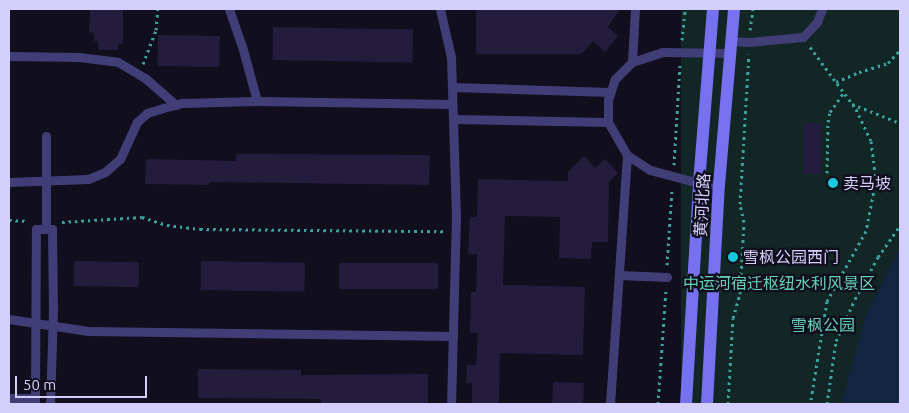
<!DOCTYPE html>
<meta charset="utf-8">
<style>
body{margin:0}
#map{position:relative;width:909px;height:413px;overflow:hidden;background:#110e1d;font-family:Ubuntu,"Noto Sans SC",sans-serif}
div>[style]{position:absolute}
.green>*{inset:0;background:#122625;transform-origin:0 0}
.water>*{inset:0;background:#132541}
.building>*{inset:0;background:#231c3c;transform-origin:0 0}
.path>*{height:3px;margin-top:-1.5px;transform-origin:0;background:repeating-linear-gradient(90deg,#3aa39d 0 2.5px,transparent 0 6.5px)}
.service>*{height:9px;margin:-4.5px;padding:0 4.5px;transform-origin:4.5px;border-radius:4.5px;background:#413e77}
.secondary>*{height:12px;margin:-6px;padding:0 6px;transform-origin:6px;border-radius:6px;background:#7571ef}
.dots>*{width:14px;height:14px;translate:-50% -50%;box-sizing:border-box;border:2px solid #110e1d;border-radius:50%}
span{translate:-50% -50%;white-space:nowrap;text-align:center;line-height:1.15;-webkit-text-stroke:4.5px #110e1d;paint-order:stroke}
.poi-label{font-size:16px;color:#d4cffa}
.left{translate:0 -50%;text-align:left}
.street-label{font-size:16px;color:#d4cffa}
.park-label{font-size:16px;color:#64d1b6}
.frame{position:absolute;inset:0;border:10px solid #d4cffa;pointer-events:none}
.scale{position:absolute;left:15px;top:376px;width:132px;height:22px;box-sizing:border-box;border:2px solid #d4cffa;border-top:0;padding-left:6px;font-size:15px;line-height:18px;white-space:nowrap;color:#d4cffa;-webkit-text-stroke:4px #110e1d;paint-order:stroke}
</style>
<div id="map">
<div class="green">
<i style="left:681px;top:9px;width:219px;height:396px"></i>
</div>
<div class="water">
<i style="clip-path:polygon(900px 248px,900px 404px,850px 404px,842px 402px,865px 317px)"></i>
</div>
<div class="building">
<i style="clip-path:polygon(90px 9px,123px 9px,123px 44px,118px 44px,118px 50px,98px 50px,98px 41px,94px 41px,94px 33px,89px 32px)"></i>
<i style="clip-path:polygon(476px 9px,620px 9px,608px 27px,618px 36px,605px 52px,593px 41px,581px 54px,476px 54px)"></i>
<i style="left:273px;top:27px;width:140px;height:33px;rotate:1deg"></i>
<i style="left:158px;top:35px;width:62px;height:31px;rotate:1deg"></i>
<i style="left:803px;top:123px;width:18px;height:51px"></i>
<i style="clip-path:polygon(236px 154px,430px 155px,429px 185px,209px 182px,209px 185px,145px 184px,146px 159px,236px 161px)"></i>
<i style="clip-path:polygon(584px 156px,595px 168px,605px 159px,618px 173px,609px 182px,608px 242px,592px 242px,591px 259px,559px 258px,560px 217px,505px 216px,503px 285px,585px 287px,583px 355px,500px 353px,499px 404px,472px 404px,472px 383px,466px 383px,467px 365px,476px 365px,478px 333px,470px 333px,471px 292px,476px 292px,477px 254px,468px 254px,470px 217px,477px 217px,478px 179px,568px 181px,568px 172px)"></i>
<i style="left:74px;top:261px;width:65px;height:25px;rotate:1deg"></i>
<i style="left:201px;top:261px;width:104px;height:29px;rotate:1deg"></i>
<i style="left:339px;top:263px;width:99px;height:26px"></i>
<i style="clip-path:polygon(198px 369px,301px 370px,301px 375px,428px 374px,428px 403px,321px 404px,321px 399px,198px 398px)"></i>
<i style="left:553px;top:382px;width:31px;height:22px;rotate:2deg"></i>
</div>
<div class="path">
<i style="left:750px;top:30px;width:21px;rotate:-82deg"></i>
<i style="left:682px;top:40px;width:31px;rotate:-84deg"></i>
<i style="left:810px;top:47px;width:77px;rotate:53.4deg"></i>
<i style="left:856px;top:109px;width:35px;rotate:65deg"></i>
<i style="left:871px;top:141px;width:39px;rotate:83deg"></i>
<i style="left:876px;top:180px;width:52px;rotate:101.1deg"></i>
<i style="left:866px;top:231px;width:80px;rotate:119.1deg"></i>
<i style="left:827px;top:301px;width:100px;rotate:99.2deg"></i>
<i style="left:143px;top:64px;width:36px;rotate:-69deg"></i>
<i style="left:156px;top:30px;width:21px;rotate:-85deg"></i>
<i style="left:836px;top:82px;width:25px;rotate:-23deg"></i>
<i style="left:859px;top:72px;width:30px;rotate:-17deg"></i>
<i style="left:888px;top:63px;width:18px;rotate:-47deg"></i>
<i style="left:852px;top:104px;width:52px;rotate:21.6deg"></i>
<i style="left:674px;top:165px;width:101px;rotate:-86.6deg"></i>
<i style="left:827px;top:173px;width:51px;rotate:-88.9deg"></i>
<i style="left:828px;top:122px;width:10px;rotate:-79deg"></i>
<i style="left:830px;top:112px;width:24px;rotate:-55deg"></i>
<i style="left:9px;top:220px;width:19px;rotate:3deg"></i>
<i style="left:62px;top:222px;width:80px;rotate:-3.6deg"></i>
<i style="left:142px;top:217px;width:26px;rotate:18deg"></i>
<i style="left:167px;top:225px;width:33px;rotate:7deg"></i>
<i style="left:200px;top:229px;width:244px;rotate:0.5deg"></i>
<i style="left:667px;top:265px;width:76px;rotate:-86.2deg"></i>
<i style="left:658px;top:404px;width:115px;rotate:-86deg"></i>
<i style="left:728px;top:404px;width:86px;rotate:-86.7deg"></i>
<i style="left:733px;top:318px;width:25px;rotate:-74deg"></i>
<i style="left:740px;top:294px;width:72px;rotate:-86.8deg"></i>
<i style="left:744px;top:222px;width:18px;rotate:-103deg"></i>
<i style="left:740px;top:204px;width:150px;rotate:-86.6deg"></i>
<i style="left:827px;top:404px;width:64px;rotate:-81.9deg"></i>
<i style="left:836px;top:341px;width:46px;rotate:-65.7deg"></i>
<i style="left:855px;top:299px;width:48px;rotate:-61.3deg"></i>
<i style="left:878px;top:257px;width:39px;rotate:-55deg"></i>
</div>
<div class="service">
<i style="left:229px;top:9px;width:39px;rotate:71deg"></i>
<i style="left:242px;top:46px;width:57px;rotate:74.7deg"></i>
<i style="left:257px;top:101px;width:195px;rotate:0.9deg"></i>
<i style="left:440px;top:9px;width:49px;rotate:77.1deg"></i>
<i style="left:451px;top:57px;width:158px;rotate:88.2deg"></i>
<i style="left:456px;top:215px;width:189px;rotate:91.5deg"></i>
<i style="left:730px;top:41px;width:19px;rotate:3deg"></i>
<i style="left:749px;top:42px;width:54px;rotate:-5.3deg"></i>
<i style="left:803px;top:37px;width:21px;rotate:-47deg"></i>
<i style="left:817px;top:22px;width:14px;rotate:-69deg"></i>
<i style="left:9px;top:56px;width:70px;rotate:0.8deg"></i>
<i style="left:79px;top:57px;width:39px;rotate:7deg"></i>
<i style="left:118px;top:62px;width:31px;rotate:31deg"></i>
<i style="left:145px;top:78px;width:41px;rotate:41.1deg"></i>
<i style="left:632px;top:62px;width:53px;rotate:-86.8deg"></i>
<i style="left:452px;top:87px;width:158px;rotate:1.8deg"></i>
<i style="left:453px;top:119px;width:155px;rotate:1.1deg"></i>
<i style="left:9px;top:182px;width:79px;rotate:-2.2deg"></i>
<i style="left:88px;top:179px;width:18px;rotate:-22deg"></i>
<i style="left:105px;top:172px;width:20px;rotate:-41deg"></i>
<i style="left:120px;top:159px;width:41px;rotate:-65.3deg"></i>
<i style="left:137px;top:122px;width:13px;rotate:-42deg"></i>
<i style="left:147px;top:113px;width:17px;rotate:-17deg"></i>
<i style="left:163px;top:108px;width:20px;rotate:-15deg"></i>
<i style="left:182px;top:103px;width:75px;rotate:-1.5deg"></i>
<i style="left:719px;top:185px;width:20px;rotate:-174deg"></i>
<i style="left:699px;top:183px;width:51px;rotate:-165.1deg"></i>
<i style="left:650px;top:170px;width:27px;rotate:-147deg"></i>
<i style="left:627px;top:155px;width:38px;rotate:-120deg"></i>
<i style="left:608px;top:122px;width:22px;rotate:-90deg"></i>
<i style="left:608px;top:100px;width:22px;rotate:-72deg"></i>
<i style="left:615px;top:79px;width:24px;rotate:-45deg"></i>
<i style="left:632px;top:62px;width:32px;rotate:-18deg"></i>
<i style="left:662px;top:52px;width:66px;rotate:0.9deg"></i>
<i style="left:46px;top:229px;width:93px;rotate:-90deg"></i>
<i style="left:619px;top:275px;width:48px;rotate:2.4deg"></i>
<i style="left:9px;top:319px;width:80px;rotate:8.6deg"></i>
<i style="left:88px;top:331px;width:365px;rotate:0.8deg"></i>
<i style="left:9px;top:398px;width:26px"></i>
<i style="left:35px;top:404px;width:175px;rotate:-89.7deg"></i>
<i style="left:36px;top:229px;width:16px"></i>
<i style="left:52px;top:229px;width:81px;rotate:89.3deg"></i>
<i style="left:53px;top:310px;width:94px;rotate:91.8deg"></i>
<i style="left:610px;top:404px;width:250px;rotate:-86.1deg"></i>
</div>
<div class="secondary">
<i style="left:686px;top:404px;width:221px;rotate:-86.6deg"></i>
<i style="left:699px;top:183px;width:175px;rotate:-85.4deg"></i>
<i style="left:707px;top:404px;width:219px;rotate:-86.9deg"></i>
<i style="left:719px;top:185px;width:177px;rotate:-85.1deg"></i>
</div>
<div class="dots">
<i style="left:833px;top:183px;background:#19c8dc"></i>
<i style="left:733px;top:257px;background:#19c8dc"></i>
</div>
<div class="poi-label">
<span class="left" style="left:843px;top:183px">卖马坡</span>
<span class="left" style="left:743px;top:257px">雪枫公园西门</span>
</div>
<div class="street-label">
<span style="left:702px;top:205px;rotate:-87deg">黄河北路</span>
</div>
<div class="park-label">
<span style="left:779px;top:283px">中运河宿迁枢纽水利风景区</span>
<span style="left:823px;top:325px">雪枫公园</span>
</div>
<div class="frame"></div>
<div class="scale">50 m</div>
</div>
